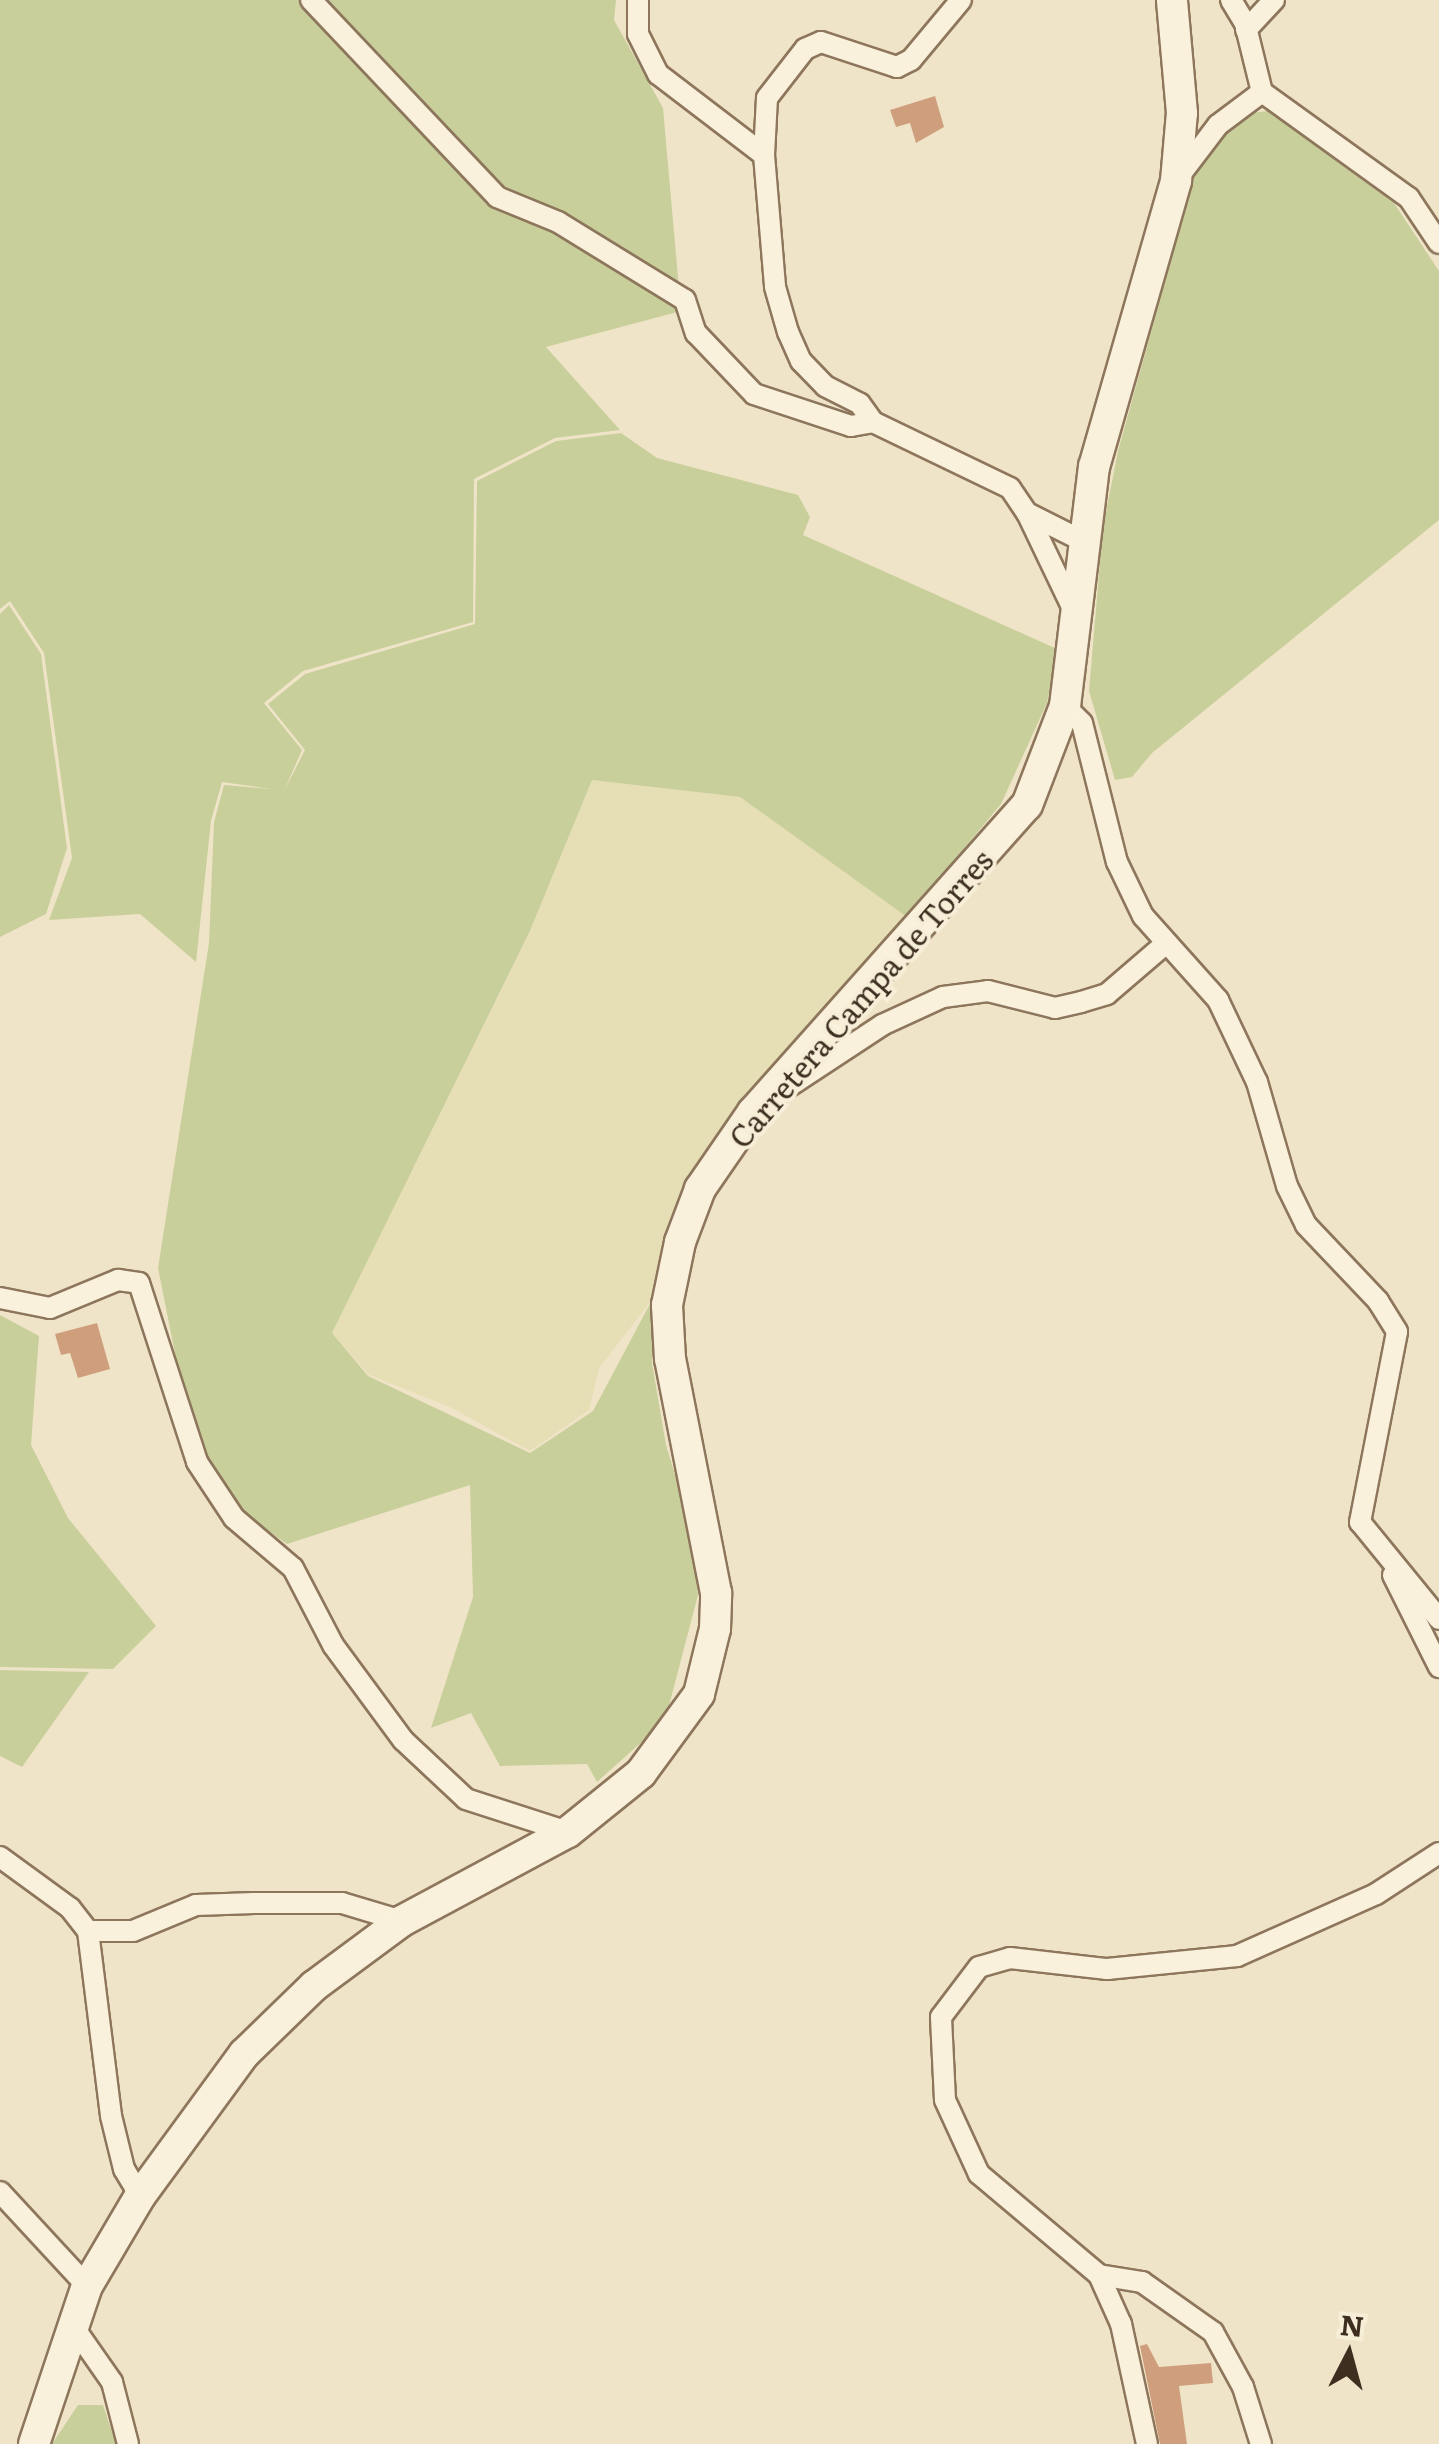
<!DOCTYPE html>
<style>
body{margin:0}
#map{position:relative;width:1439px;height:2444px;overflow:hidden;background:#f0e4c8;font-family:Literata,serif}
div>[style]{position:absolute}
.farmland>*{inset:0;background:#e6deb5}
.green>*{inset:0;background:#c9cf9b}
.building>*{inset:0;background:#cf9f7d}
.roads{filter:drop-shadow(2px 0 #8d765c) drop-shadow(-2px 0 #8d765c) drop-shadow(0 2px #8d765c) drop-shadow(0 -2px #8d765c)}
.street>*{height:20px;margin:-10px;padding:0 10px;transform-origin:10px;border-radius:10px;background:#faf1dc}
.secondary>*{height:30px;margin:-15px;padding:0 15px;transform-origin:15px;border-radius:15px;background:#faf1dc}
span{translate:-50% -50%;white-space:nowrap;text-align:center;line-height:1.15;-webkit-text-stroke:8px #f7eed8;paint-order:stroke}
.street-label{font-size:30px;color:#3d2e20}
.north{position:absolute;left:1299px;top:2304px;width:100px;height:100px;-webkit-text-stroke:8px #f7eed8;paint-order:stroke;rotate:6deg;font-size:28px;font-weight:700;line-height:40px;text-align:center;color:#3d2e20}
.north::after{content:'';display:block;margin:auto;width:35px;height:45px;background:#3d2e20;clip-path:polygon(50% 0,100% 100%,50% 72%,0 100%)}
</style>
<div id="map">
<div class="farmland">
<i style="clip-path:polygon(592px 780px,740px 797px,907px 917px,685px 1192px,652px 1300px,599px 1368px,589px 1410px,530px 1451px,450px 1407px,369px 1375px,332px 1333px,530px 932px)"></i>
</div>
<div class="green">
<i style="clip-path:polygon(0 0,616px 0,614px 20px,663px 108px,681px 311px,546px 347px,620px 430px,555px 438px,474px 479px,473px 622px,303px 671px,264px 703px,302px 750px,284px 791px,305px 750px,268px 704px,305px 674px,475px 624px,477px 481px,556px 441px,621px 433px,657px 458px,798px 495px,810px 517px,803px 535px,1057px 649px,1047px 703px,1001px 804px,907px 917px,740px 797px,592px 780px,530px 931px,332px 1333px,368px 1376px,530px 1453px,593px 1411px,652px 1300px,652px 1363px,666px 1445px,693px 1534px,698px 1595px,665px 1721px,597px 1782px,587px 1764px,500px 1766px,471px 1713px,431px 1728px,473px 1597px,470px 1485px,287px 1544px,233px 1506px,190px 1429px,158px 1268px,209px 943px,214px 822px,224px 785px,272px 789px,222px 782px,211px 821px,196px 962px,140px 914px,49px 920px,72px 858px,44px 653px,10px 601px,0 609px)"></i>
<i style="clip-path:polygon(1268px 111px,1394px 203px,1439px 271px,1439px 520px,1152px 753px,1132px 777px,1115px 780px,1089px 691px,1103px 527px,1118px 451px,1197px 167px,1242px 114px)"></i>
<i style="clip-path:polygon(9px 605px,41px 654px,67px 848px,46px 914px,0 937px,0 614px)"></i>
<i style="clip-path:polygon(0 1315px,39px 1336px,31px 1445px,68px 1518px,156px 1626px,113px 1669px,0 1667px)"></i>
<i style="clip-path:polygon(0 1670px,89px 1672px,22px 1767px,0 1756px)"></i>
<i style="clip-path:polygon(78px 2405px,103px 2405px,116px 2444px,52px 2444px)"></i>
</div>
<div class="building">
<i style="clip-path:polygon(935px 96px,944px 127px,916px 143px,910px 123px,896px 127px,890px 110px)"></i>
<i style="clip-path:polygon(97px 1323px,110px 1369px,78px 1378px,70px 1353px,61px 1355px,55px 1334px)"></i>
<i style="clip-path:polygon(1147px 2344px,1159px 2367px,1211px 2363px,1213px 2383px,1179px 2386px,1187px 2444px,1160px 2444px,1140px 2346px)"></i>
</div>
<div class="roads">
<div class="street">
<i style="left:311px;top:0;width:271px;rotate:46.6deg"></i>
<i style="left:497px;top:197px;width:66px;rotate:22.3deg"></i>
<i style="left:558px;top:222px;width:149px;rotate:31.6deg"></i>
<i style="left:685px;top:300px;width:35px;rotate:72deg"></i>
<i style="left:696px;top:333px;width:84px;rotate:46.4deg"></i>
<i style="left:754px;top:394px;width:102px;rotate:18.3deg"></i>
<i style="left:851px;top:426px;width:22px;rotate:-10deg"></i>
<i style="left:638px;top:0;width:34px;rotate:90deg"></i>
<i style="left:638px;top:34px;width:45px;rotate:63.4deg"></i>
<i style="left:658px;top:74px;width:133px;rotate:37.4deg"></i>
<i style="left:764px;top:155px;width:132px;rotate:85.2deg"></i>
<i style="left:775px;top:287px;width:47px;rotate:73.9deg"></i>
<i style="left:788px;top:332px;width:32px;rotate:66deg"></i>
<i style="left:801px;top:361px;width:35px;rotate:46deg"></i>
<i style="left:825px;top:386px;width:39px;rotate:27deg"></i>
<i style="left:860px;top:404px;width:22px;rotate:54deg"></i>
<i style="left:1231px;top:0;width:27px;rotate:59deg"></i>
<i style="left:1245px;top:23px;width:71px;rotate:76.2deg"></i>
<i style="left:1246px;top:30px;width:41px;rotate:-47deg"></i>
<i style="left:764px;top:155px;width:57px;rotate:-87deg"></i>
<i style="left:767px;top:98px;width:62px;rotate:-52.2deg"></i>
<i style="left:805px;top:49px;width:17px;rotate:-24deg"></i>
<i style="left:821px;top:42px;width:80px;rotate:18.2deg"></i>
<i style="left:897px;top:67px;width:16px;rotate:-27deg"></i>
<i style="left:911px;top:60px;width:78px;rotate:-50.2deg"></i>
<i style="left:1177px;top:179px;width:68px;rotate:-52.8deg"></i>
<i style="left:1218px;top:125px;width:55px;rotate:-36.9deg"></i>
<i style="left:1262px;top:92px;width:181px;rotate:35.8deg"></i>
<i style="left:1409px;top:198px;width:54px;rotate:56.3deg"></i>
<i style="left:873px;top:422px;width:152px;rotate:25.7deg"></i>
<i style="left:1010px;top:488px;width:30px;rotate:56deg"></i>
<i style="left:1027px;top:513px;width:60px;rotate:26.6deg"></i>
<i style="left:1027px;top:513px;width:109px;rotate:64.4deg"></i>
<i style="left:1065px;top:706px;width:24px;rotate:45deg"></i>
<i style="left:1082px;top:723px;width:143px;rotate:75.9deg"></i>
<i style="left:1117px;top:862px;width:60px;rotate:64.3deg"></i>
<i style="left:1143px;top:916px;width:113px;rotate:48.2deg"></i>
<i style="left:1218px;top:1000px;width:91px;rotate:64.6deg"></i>
<i style="left:1257px;top:1082px;width:108px;rotate:73.9deg"></i>
<i style="left:1287px;top:1186px;width:43px;rotate:64deg"></i>
<i style="left:1306px;top:1225px;width:105px;rotate:46.5deg"></i>
<i style="left:1378px;top:1301px;width:36px;rotate:58deg"></i>
<i style="left:1397px;top:1332px;width:194px;rotate:101deg"></i>
<i style="left:1360px;top:1522px;width:125px;rotate:50.8deg"></i>
<i style="left:776px;top:1095px;width:127px;rotate:-33.4deg"></i>
<i style="left:882px;top:1025px;width:67px;rotate:-24.7deg"></i>
<i style="left:943px;top:997px;width:45px;rotate:-7.6deg"></i>
<i style="left:988px;top:991px;width:69px;rotate:14.2deg"></i>
<i style="left:1055px;top:1008px;width:27px;rotate:-13deg"></i>
<i style="left:1081px;top:1002px;width:27px;rotate:-17deg"></i>
<i style="left:1107px;top:994px;width:75px;rotate:-40.7deg"></i>
<i style="left:0;top:1298px;width:51px;rotate:11.3deg"></i>
<i style="left:50px;top:1308px;width:74px;rotate:-22.4deg"></i>
<i style="left:118px;top:1280px;width:21px;rotate:8deg"></i>
<i style="left:139px;top:1283px;width:188px;rotate:72deg"></i>
<i style="left:197px;top:1462px;width:67px;rotate:56.5deg"></i>
<i style="left:234px;top:1518px;width:77px;rotate:40.3deg"></i>
<i style="left:293px;top:1568px;width:87px;rotate:62.5deg"></i>
<i style="left:333px;top:1645px;width:118px;rotate:53.6deg"></i>
<i style="left:403px;top:1740px;width:86px;rotate:43.1deg"></i>
<i style="left:466px;top:1799px;width:107px;rotate:17.9deg"></i>
<i style="left:1393px;top:1575px;width:103px;rotate:63.4deg"></i>
<i style="left:0;top:1857px;width:87px;rotate:36.1deg"></i>
<i style="left:70px;top:1908px;width:29px;rotate:52deg"></i>
<i style="left:88px;top:1931px;width:186px;rotate:82.9deg"></i>
<i style="left:111px;top:2116px;width:55px;rotate:76.2deg"></i>
<i style="left:124px;top:2169px;width:31px;rotate:59deg"></i>
<i style="left:88px;top:1931px;width:45px"></i>
<i style="left:133px;top:1931px;width:68px;rotate:-22.4deg"></i>
<i style="left:196px;top:1905px;width:58px;rotate:-2deg"></i>
<i style="left:254px;top:1903px;width:88px"></i>
<i style="left:342px;top:1903px;width:63px;rotate:16.7deg"></i>
<i style="left:0;top:2192px;width:128px;rotate:47.2deg"></i>
<i style="left:1099px;top:2275px;width:44px;rotate:9.2deg"></i>
<i style="left:1142px;top:2282px;width:87px;rotate:35.2deg"></i>
<i style="left:1213px;top:2332px;width:63px;rotate:61.4deg"></i>
<i style="left:1243px;top:2387px;width:60px;rotate:72.5deg"></i>
<i style="left:75px;top:2329px;width:65px;rotate:55.1deg"></i>
<i style="left:112px;top:2382px;width:64px;rotate:75.5deg"></i>
<i style="left:1147px;top:2444px;width:123px;rotate:-102.2deg"></i>
<i style="left:1121px;top:2324px;width:54px;rotate:-114.2deg"></i>
<i style="left:1099px;top:2275px;width:157px;rotate:-139.9deg"></i>
<i style="left:979px;top:2174px;width:81px;rotate:-114.7deg"></i>
<i style="left:945px;top:2100px;width:83px;rotate:-92.8deg"></i>
<i style="left:941px;top:2017px;width:63px;rotate:-52.8deg"></i>
<i style="left:979px;top:1967px;width:32px;rotate:-16deg"></i>
<i style="left:1010px;top:1958px;width:98px;rotate:6.5deg"></i>
<i style="left:1107px;top:1969px;width:131px;rotate:-5.7deg"></i>
<i style="left:1237px;top:1956px;width:152px;rotate:-24deg"></i>
<i style="left:1376px;top:1894px;width:75px;rotate:-33.1deg"></i>
</div>
<div class="secondary">
<i style="left:34px;top:2444px;width:167px;rotate:-71.5deg"></i>
<i style="left:87px;top:2286px;width:104px;rotate:-59.5deg"></i>
<i style="left:140px;top:2196px;width:176px;rotate:-53.8deg"></i>
<i style="left:244px;top:2054px;width:98px;rotate:-44.2deg"></i>
<i style="left:314px;top:1986px;width:109px;rotate:-36.5deg"></i>
<i style="left:402px;top:1921px;width:188px;rotate:-28.2deg"></i>
<i style="left:568px;top:1832px;width:94px;rotate:-38.9deg"></i>
<i style="left:641px;top:1773px;width:98px;rotate:-53.7deg"></i>
<i style="left:699px;top:1694px;width:67px;rotate:-76.2deg"></i>
<i style="left:715px;top:1629px;width:36px;rotate:-88deg"></i>
<i style="left:716px;top:1593px;width:238px;rotate:-101.1deg"></i>
<i style="left:670px;top:1359px;width:54px;rotate:-93.2deg"></i>
<i style="left:667px;top:1305px;width:64px;rotate:-78.3deg"></i>
<i style="left:680px;top:1242px;width:57px;rotate:-69.3deg"></i>
<i style="left:700px;top:1189px;width:93px;rotate:-55.5deg"></i>
<i style="left:753px;top:1112px;width:411px;rotate:-48.3deg"></i>
<i style="left:1027px;top:805px;width:106px;rotate:-69deg"></i>
<i style="left:1065px;top:706px;width:241px;rotate:-83.1deg"></i>
<i style="left:1094px;top:467px;width:298px;rotate:-74deg"></i>
<i style="left:1176px;top:181px;width:68px;rotate:-85deg"></i>
<i style="left:1182px;top:113px;width:113px;rotate:-95.1deg"></i>
</div>
</div>
<div class="street-label">
<span style="left:860px;top:998px;rotate:-49deg">Carretera Campa de Torres</span>
</div>
<div class="north">N</div>
</div>
